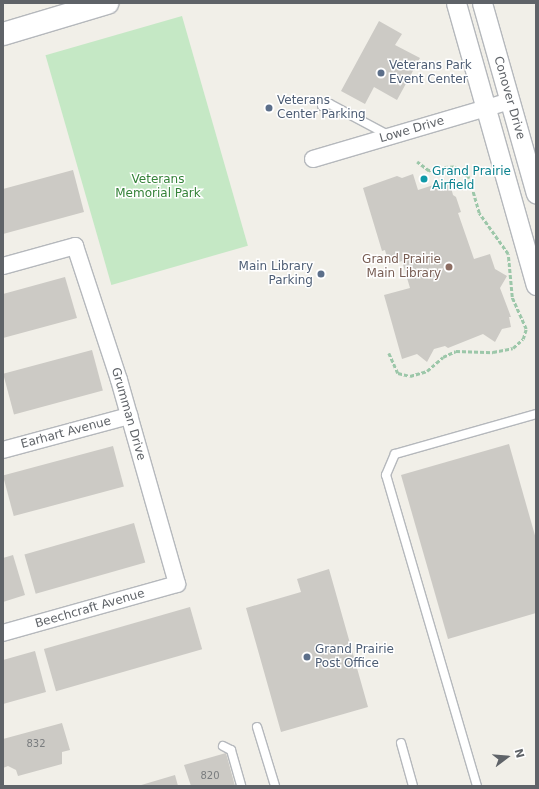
<!DOCTYPE html>
<style>
body{margin:0}
#map{position:relative;width:539px;height:789px;overflow:hidden;background:#f1efe8;font-family:"DejaVu Sans",sans-serif}
div>[style]{position:absolute}
.green>*{inset:0;background:#c5e8c5;transform-origin:0 0}
.building>*{inset:0;background:#cccac5;transform-origin:0 0}
.path>*{height:2.5px;margin-top:-1.25px;transform-origin:0;background:repeating-linear-gradient(90deg,#9cc7a9 0 4px,transparent 0 6px)}
.roads{filter:drop-shadow(1px 0 #b5b8bc) drop-shadow(-1px 0 #b5b8bc) drop-shadow(0 1px #b5b8bc) drop-shadow(0 -1px #b5b8bc)}
.service>*{height:8px;margin:-4px;padding:0 4px;transform-origin:4px;border-radius:4px;background:#fff}
.minor>*{height:16px;margin:-8px;padding:0 8px;transform-origin:8px;border-radius:8px;background:#fff}
.tertiary>*{height:19px;margin:-9.5px;padding:0 9.5px;transform-origin:9.5px;border-radius:9.5px;background:#fff}
.secondary>*{height:22px;margin:-11px;padding:0 11px;transform-origin:11px;border-radius:11px;background:#fff}
.dots>*{width:11px;height:11px;translate:-50% -50%;box-sizing:border-box;border:2px solid #fff;border-radius:50%}
span{translate:-50% -50%;white-space:nowrap;text-align:center;line-height:1.15;-webkit-text-stroke:3px #fff;paint-order:stroke}
.number-label{font-size:10px;color:#7a7d7f}
.number-label span{-webkit-text-stroke-width:0}
.service-label{font-size:12px;color:#4e5e75}
.left{translate:0 -50%;text-align:left}
.right{translate:-100% -50%;text-align:right}
.street-label{font-size:12px;color:#5f6368}
.culture-label{font-size:12px;color:#0d838f}
.park-label{font-size:12px;color:#348238}
.education-label{font-size:12px;color:#785e54}
.frame{position:absolute;inset:0;border:4px solid #5f6368;pointer-events:none}
.north{position:absolute;left:487px;top:737px;width:40px;height:40px;-webkit-text-stroke:3px #fff;paint-order:stroke;rotate:74deg;font-size:11px;font-weight:700;line-height:16px;text-align:center;color:#5f6368}
.north::after{content:'';display:block;margin:auto;width:14px;height:18px;background:#5f6368;clip-path:polygon(50% 0,100% 100%,50% 72%,0 100%)}
</style>
<div id="map">
<div class="green">
<i style="left:182px;top:16px;width:239px;height:142px;rotate:74deg"></i>
</div>
<div class="building">
<i style="clip-path:polygon(379px 21px,402px 34px,395px 45px,420px 58px,397px 100px,374px 87px,365px 104px,341px 91px)"></i>
<i style="clip-path:polygon(73px 170px,84px 212px,3px 234px,3px 189px)"></i>
<i style="clip-path:polygon(413px 174px,418px 190px,449px 180px,453px 195px,456px 197px,461px 212px,458px 213px,474px 259px,490px 254px,495px 269px,507px 276px,500px 288px,511px 317px,509px 317px,511px 327px,502px 329px,495px 342px,483px 334px,448px 348px,445px 346px,434px 349px,427px 362px,417px 354px,402px 359px,384px 295px,410px 288px,402px 261px,389px 265px,385px 250px,382px 251px,363px 188px,397px 176px,402px 178px)"></i>
<i style="clip-path:polygon(65px 277px,77px 318px,3px 338px,3px 294px)"></i>
<i style="left:92px;top:350px;width:42px;height:92px;rotate:75deg"></i>
<i style="clip-path:polygon(509px 444px,536px 539px,536px 613px,448px 639px,401px 475px)"></i>
<i style="left:113px;top:446px;width:42px;height:114px;rotate:75deg"></i>
<i style="left:134px;top:523px;width:41px;height:114px;rotate:74deg"></i>
<i style="clip-path:polygon(13px 555px,25px 595px,3px 602px,3px 558px)"></i>
<i style="clip-path:polygon(329px 569px,368px 707px,281px 732px,246px 608px,301px 592px,297px 579px)"></i>
<i style="left:190px;top:607px;width:44px;height:152px;rotate:74deg"></i>
<i style="clip-path:polygon(35px 651px,46px 692px,3px 704px,3px 660px)"></i>
<i style="clip-path:polygon(62px 723px,70px 750px,62px 752px,62px 764px,18px 776px,16px 770px,8px 766px,3px 768px,3px 739px)"></i>
<i style="clip-path:polygon(226px 753px,235px 786px,191px 786px,184px 765px)"></i>
<i style="clip-path:polygon(175px 775px,178px 786px,138px 786px)"></i>
</div>
<div class="path">
<i style="left:389px;top:353px;width:22px;rotate:66deg"></i>
<i style="left:398px;top:373px;width:12px;rotate:14deg"></i>
<i style="left:410px;top:376px;width:18px;rotate:-16deg"></i>
<i style="left:427px;top:371px;width:21px;rotate:-41deg"></i>
<i style="left:443px;top:357px;width:14px;rotate:-25deg"></i>
<i style="left:456px;top:351px;width:37px;rotate:2deg"></i>
<i style="left:493px;top:352px;width:20px;rotate:-11deg"></i>
<i style="left:513px;top:348px;width:13px;rotate:-42deg"></i>
<i style="left:523px;top:339px;width:10px;rotate:-73deg"></i>
<i style="left:526px;top:329px;width:35px;rotate:-114deg"></i>
<i style="left:512px;top:297px;width:43px;rotate:-95.3deg"></i>
<i style="left:508px;top:254px;width:50px;rotate:-125.3deg"></i>
<i style="left:479px;top:213px;width:36px;rotate:-106deg"></i>
<i style="left:469px;top:178px;width:8px;rotate:-135deg"></i>
<i style="left:463px;top:172px;width:10px;rotate:-151deg"></i>
<i style="left:454px;top:167px;width:18px;rotate:177deg"></i>
<i style="left:436px;top:168px;width:8px;rotate:157deg"></i>
<i style="left:429px;top:171px;width:15px;rotate:-143deg"></i>
</div>
<div class="roads">
<div class="service">
<i style="left:322px;top:106px;width:8px;rotate:-14deg"></i>
<i style="left:330px;top:104px;width:68px;rotate:28.1deg"></i>
<i style="left:257px;top:727px;width:62px;rotate:73deg"></i>
<i style="left:401px;top:743px;width:45px;rotate:74.4deg"></i>
<i style="left:223px;top:746px;width:9px;rotate:27deg"></i>
<i style="left:231px;top:750px;width:37px;rotate:74deg"></i>
<i style="left:477px;top:786px;width:324px;rotate:-106.3deg"></i>
<i style="left:386px;top:475px;width:23px;rotate:-67deg"></i>
<i style="left:395px;top:454px;width:147px;rotate:-15.8deg"></i>
</div>
<div class="minor">
<i style="left:313px;top:159px;width:205px;rotate:-16.4deg"></i>
<i style="left:3px;top:266px;width:75px;rotate:-15.5deg"></i>
<i style="left:75px;top:246px;width:141px;rotate:71.8deg"></i>
<i style="left:119px;top:380px;width:212px;rotate:74.1deg"></i>
<i style="left:177px;top:584px;width:181px;rotate:164.3deg"></i>
<i style="left:3px;top:450px;width:131px;rotate:-15.1deg"></i>
</div>
<div class="tertiary">
<i style="left:456px;top:3px;width:293px;rotate:74.2deg"></i>
<i style="left:482px;top:3px;width:198px;rotate:74.2deg"></i>
</div>
<div class="secondary">
<i style="left:3px;top:34px;width:109px;rotate:-16.6deg"></i>
</div>
</div>
<div class="dots">
<i style="left:381px;top:73px;background:#5c6f8a"></i>
<i style="left:269px;top:108px;background:#5c6f8a"></i>
<i style="left:424px;top:179px;background:#0f9aa8"></i>
<i style="left:449px;top:267px;background:#8d6e63"></i>
<i style="left:321px;top:274px;background:#5c6f8a"></i>
<i style="left:307px;top:657px;background:#5c6f8a"></i>
</div>
<div class="number-label">
<span style="left:36px;top:744px">832</span>
<span style="left:210px;top:776px">820</span>
</div>
<div class="service-label">
<span class="left" style="left:389px;top:73px">Veterans Park<br>Event Center</span>
<span class="left" style="left:277px;top:108px">Veterans<br>Center Parking</span>
<span class="right" style="left:313px;top:274px">Main Library<br>Parking</span>
<span class="left" style="left:315px;top:657px">Grand Prairie<br>Post Office</span>
</div>
<div class="street-label">
<span style="left:509px;top:98px;rotate:74deg">Conover Drive</span>
<span style="left:412px;top:130px;rotate:-16deg">Lowe Drive</span>
<span style="left:128px;top:414px;rotate:74deg">Grumman Drive</span>
<span style="left:66px;top:433px;rotate:-15deg">Earhart Avenue</span>
<span style="left:90px;top:609px;rotate:-16deg">Beechcraft Avenue</span>
</div>
<div class="culture-label">
<span class="left" style="left:432px;top:179px">Grand Prairie<br>Airfield</span>
</div>
<div class="park-label">
<span style="left:158px;top:187px">Veterans<br>Memorial Park</span>
</div>
<div class="education-label">
<span class="right" style="left:441px;top:267px">Grand Prairie<br>Main Library</span>
</div>
<div class="frame"></div>
<div class="north">N</div>
</div>
